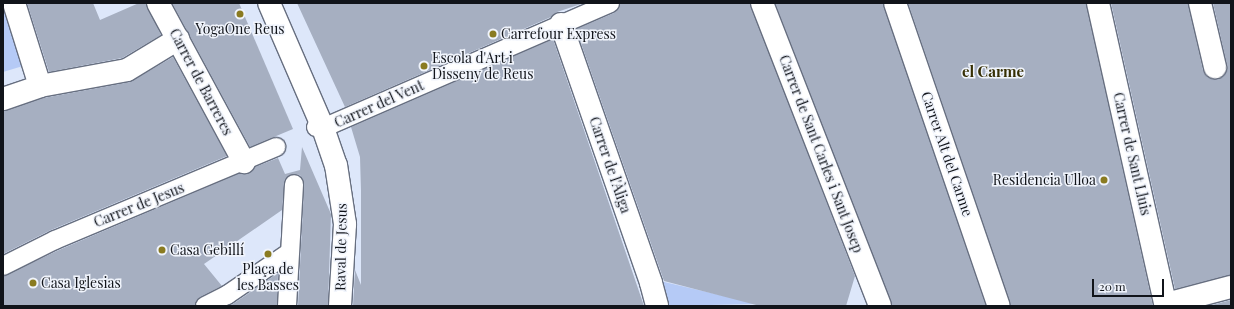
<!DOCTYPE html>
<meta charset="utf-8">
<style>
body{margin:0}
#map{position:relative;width:1234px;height:309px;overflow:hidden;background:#dde7fa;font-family:"Playfair Display",serif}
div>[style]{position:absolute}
.green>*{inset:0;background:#b5caf6}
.building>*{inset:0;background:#a6afc1}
.roads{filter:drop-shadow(1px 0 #676f80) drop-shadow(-1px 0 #676f80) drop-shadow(0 1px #676f80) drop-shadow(0 -1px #676f80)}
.pedestrian>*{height:18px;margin:-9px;padding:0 9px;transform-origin:9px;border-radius:9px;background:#fff}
.minor>*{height:22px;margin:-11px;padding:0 11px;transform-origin:11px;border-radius:11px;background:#fff}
.dots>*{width:11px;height:11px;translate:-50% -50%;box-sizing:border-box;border:2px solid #f0f4fc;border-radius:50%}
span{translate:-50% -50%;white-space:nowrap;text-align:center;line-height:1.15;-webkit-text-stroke:3px #f0f4fc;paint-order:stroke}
.poi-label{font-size:14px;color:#11141a}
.left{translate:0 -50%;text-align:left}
.right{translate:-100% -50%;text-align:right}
.street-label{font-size:14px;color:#11141a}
.neighbourhood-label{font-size:15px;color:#362f04;font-weight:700}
.frame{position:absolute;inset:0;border:4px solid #11141a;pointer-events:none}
.scale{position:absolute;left:1092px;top:279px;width:72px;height:18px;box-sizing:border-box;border:2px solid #11141a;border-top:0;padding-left:5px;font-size:12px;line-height:14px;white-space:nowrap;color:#11141a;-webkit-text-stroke:3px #f0f4fc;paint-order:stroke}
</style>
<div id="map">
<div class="green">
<i style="clip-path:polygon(3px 8px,23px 66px,3px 72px)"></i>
<i style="clip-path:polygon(660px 281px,741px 300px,755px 304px,665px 306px)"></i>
</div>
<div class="building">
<i style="clip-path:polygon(27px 3px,93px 3px,100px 20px,139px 3px,146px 3px,161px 35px,122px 58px,49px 72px)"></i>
<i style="clip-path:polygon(172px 3px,239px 3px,293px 129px,250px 147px)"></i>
<i style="clip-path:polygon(297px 3px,584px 3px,557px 12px,551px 17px,345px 107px)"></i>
<i style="clip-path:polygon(620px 3px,750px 3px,855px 276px,846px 306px,760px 306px,664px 281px,576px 29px,614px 13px)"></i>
<i style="clip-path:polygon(775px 3px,883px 3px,986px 306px,892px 306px)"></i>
<i style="clip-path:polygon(908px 3px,1086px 3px,1153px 306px,1011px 306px)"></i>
<i style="clip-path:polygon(1111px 3px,1188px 3px,1203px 70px,1206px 76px,1217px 79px,1224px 76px,1227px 65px,1213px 3px,1231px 3px,1231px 275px,1175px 289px)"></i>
<i style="clip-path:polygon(553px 39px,644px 306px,353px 306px,355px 270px,361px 285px,361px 191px,360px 157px,351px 127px)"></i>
<i style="clip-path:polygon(173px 57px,227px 156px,51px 230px,3px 254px,3px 111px,43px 98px,130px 82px)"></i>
<i style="clip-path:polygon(302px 147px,331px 214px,328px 306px,298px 306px,304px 185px,300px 175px,294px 174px,285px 179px,282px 210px,204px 264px,222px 286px,200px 297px,195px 306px,3px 306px,3px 276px,59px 250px,240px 173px,250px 173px,255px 167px,278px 158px,285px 174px,300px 170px)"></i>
<i style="clip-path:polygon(278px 273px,277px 306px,228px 306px,233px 304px)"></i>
<i style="clip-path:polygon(1231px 300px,1231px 306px,1208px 306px)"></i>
</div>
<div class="roads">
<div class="pedestrian">
<i style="left:316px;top:127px;width:7px;rotate:8deg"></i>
<i style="left:323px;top:128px;width:313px;rotate:-23.5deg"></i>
<i style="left:3px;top:266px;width:58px;rotate:-26.6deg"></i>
<i style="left:55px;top:240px;width:240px;rotate:-22.8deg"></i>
<i style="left:205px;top:306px;width:25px;rotate:-27deg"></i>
<i style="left:227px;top:295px;width:76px;rotate:-34.3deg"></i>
<i style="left:287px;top:306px;width:122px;rotate:-86.7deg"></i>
</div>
<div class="minor">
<i style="left:14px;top:3px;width:87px;rotate:72.6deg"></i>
<i style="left:158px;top:3px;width:181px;rotate:61.6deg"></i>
<i style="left:269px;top:3px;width:136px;rotate:66.6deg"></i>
<i style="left:323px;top:128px;width:39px;rotate:71deg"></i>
<i style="left:336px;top:165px;width:60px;rotate:81.3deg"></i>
<i style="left:345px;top:224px;width:82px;rotate:93.5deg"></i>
<i style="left:762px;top:3px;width:325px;rotate:68.7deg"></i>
<i style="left:895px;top:3px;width:320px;rotate:71.1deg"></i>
<i style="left:1098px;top:3px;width:311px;rotate:77.4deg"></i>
<i style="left:1200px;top:3px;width:66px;rotate:76.8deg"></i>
<i style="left:561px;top:24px;width:274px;rotate:70.8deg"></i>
<i style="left:651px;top:283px;width:24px;rotate:75deg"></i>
<i style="left:3px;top:99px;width:39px;rotate:-19deg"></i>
<i style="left:40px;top:86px;width:88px;rotate:-10.4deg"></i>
<i style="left:127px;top:70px;width:60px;rotate:-31.3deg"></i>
<i style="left:1166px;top:304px;width:67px;rotate:-14.7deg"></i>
</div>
</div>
<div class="dots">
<i style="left:240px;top:14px;background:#8a7b21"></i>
<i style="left:493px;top:34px;background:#8a7b21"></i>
<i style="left:424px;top:66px;background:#8a7b21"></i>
<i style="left:1104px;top:180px;background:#8a7b21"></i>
<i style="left:162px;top:250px;background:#8a7b21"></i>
<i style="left:268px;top:254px;background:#8a7b21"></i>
<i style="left:33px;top:283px;background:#8a7b21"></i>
</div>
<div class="poi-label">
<span style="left:240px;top:29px">YogaOne Reus</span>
<span class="left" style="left:501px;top:34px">Carrefour Express</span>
<span class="left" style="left:432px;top:66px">Escola d'Art i<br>Disseny de Reus</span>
<span class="right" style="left:1096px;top:180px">Residencia Ulloa</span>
<span class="left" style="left:170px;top:250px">Casa Gebillí</span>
<span style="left:268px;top:277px">Plaça de<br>les Basses</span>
<span class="left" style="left:41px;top:283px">Casa Iglesias</span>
</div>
<div class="street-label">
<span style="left:201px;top:82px;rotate:62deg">Carrer de Barreres</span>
<span style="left:379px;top:104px;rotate:-24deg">Carrer del Vent</span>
<span style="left:821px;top:154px;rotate:69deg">Carrer de Sant Carles i Sant Josep</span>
<span style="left:947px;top:154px;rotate:71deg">Carrer Alt del Carme</span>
<span style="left:1132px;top:154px;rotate:77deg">Carrer de Sant Lluis</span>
<span style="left:610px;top:165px;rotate:71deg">Carrer de l'Àliga</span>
<span style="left:139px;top:205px;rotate:-22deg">Carrer de Jesus</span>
<span style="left:341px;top:247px;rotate:-89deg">Raval de Jesus</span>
</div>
<div class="neighbourhood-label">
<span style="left:993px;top:72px">el Carme</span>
</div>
<div class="frame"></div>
<div class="scale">20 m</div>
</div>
